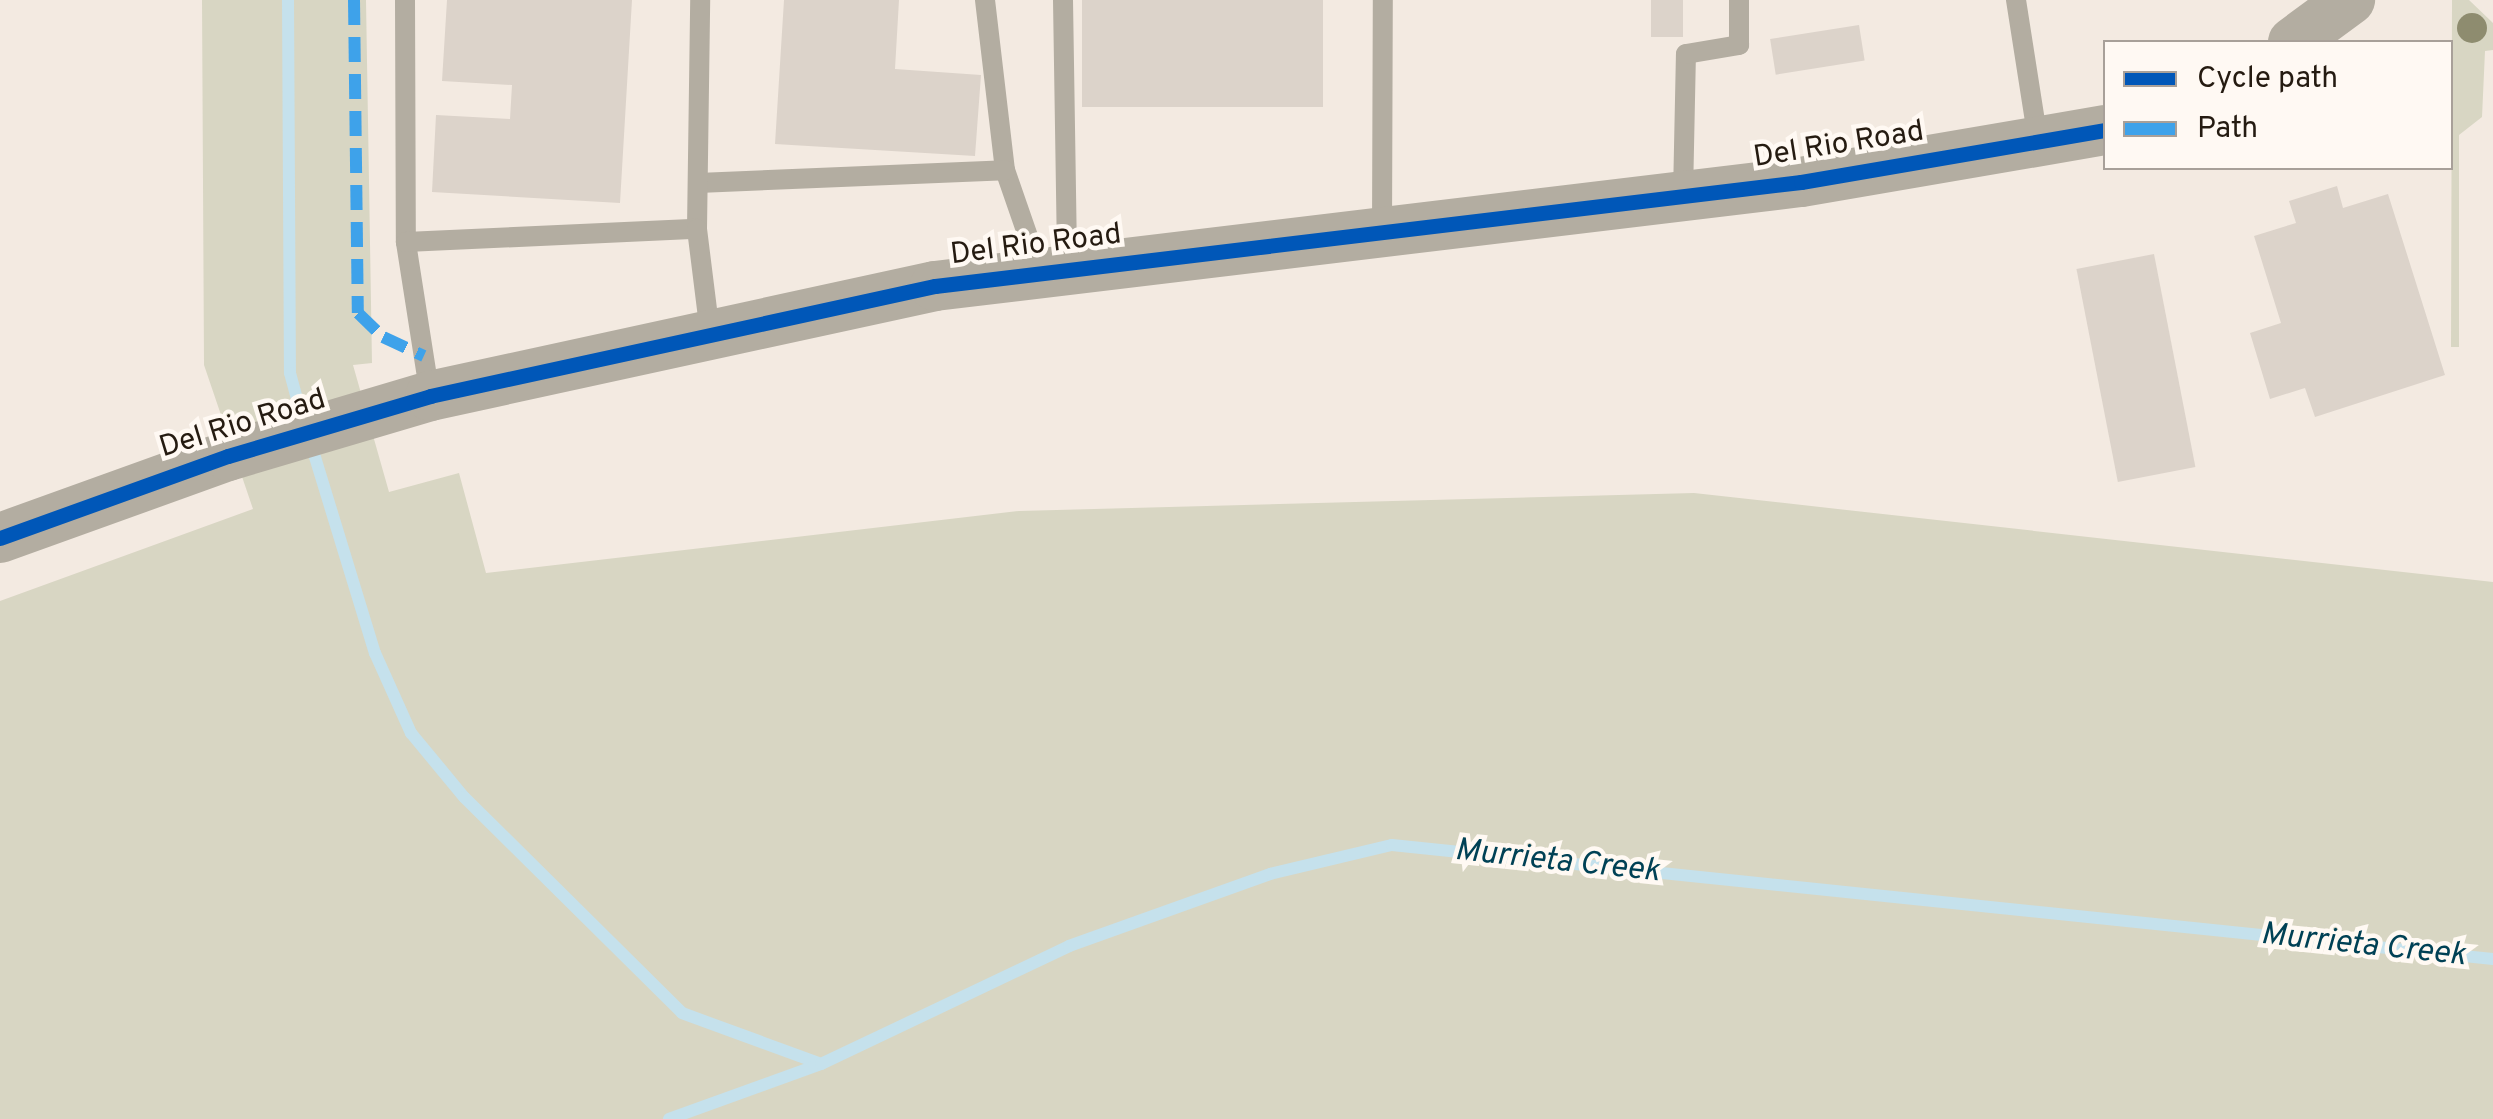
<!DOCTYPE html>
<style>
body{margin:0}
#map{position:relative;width:2493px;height:1119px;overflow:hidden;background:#f3eae1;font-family:Overpass,sans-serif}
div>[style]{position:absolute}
.green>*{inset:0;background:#d8d6c3}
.stream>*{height:12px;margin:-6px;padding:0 6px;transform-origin:6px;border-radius:6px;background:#c5e1ec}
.building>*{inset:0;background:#dcd3ca;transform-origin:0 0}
.service>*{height:20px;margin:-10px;padding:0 10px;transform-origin:10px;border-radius:10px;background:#b3ada1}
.tertiary>*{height:50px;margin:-25px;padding:0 25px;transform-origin:25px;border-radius:25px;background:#b3ada1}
.quiet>*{height:12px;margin-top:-6px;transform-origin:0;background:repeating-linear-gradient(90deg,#3ea2ea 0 25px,transparent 0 37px)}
.cycleway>*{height:15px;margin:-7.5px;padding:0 7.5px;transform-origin:7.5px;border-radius:7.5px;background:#0057b8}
.trees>*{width:30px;height:30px;margin:-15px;border-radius:50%;background:#8e8c6f}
span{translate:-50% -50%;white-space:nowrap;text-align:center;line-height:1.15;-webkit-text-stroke:9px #fff9f3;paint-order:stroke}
.street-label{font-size:30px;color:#251b11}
.water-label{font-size:32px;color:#004155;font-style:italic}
.legend{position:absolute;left:2103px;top:40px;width:350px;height:130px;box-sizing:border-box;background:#fff9f3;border:2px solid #a8a099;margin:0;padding:12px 18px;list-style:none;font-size:30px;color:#251b11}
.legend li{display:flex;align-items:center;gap:20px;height:50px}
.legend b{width:50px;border:2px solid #a8a099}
</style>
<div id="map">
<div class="green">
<i style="clip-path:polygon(202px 0,366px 0,372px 363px,353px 365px,389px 492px,459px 473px,486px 573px,1019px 511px,1694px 493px,2493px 582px,2493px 1119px,0 1119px,0 601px,253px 509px,204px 365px)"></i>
<i style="clip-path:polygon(2452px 0,2469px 0,2493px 23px,2493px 50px,2485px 51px,2482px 117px,2459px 135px,2459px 347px,2451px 347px)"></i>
</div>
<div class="stream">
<i style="left:288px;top:0;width:373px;rotate:89.7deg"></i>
<i style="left:290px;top:373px;width:54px;rotate:74.9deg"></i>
<i style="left:311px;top:444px;width:219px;rotate:73deg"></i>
<i style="left:375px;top:653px;width:88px;rotate:65.8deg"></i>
<i style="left:411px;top:733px;width:83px;rotate:50.4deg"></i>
<i style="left:464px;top:797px;width:307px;rotate:44.7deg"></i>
<i style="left:682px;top:1013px;width:148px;rotate:20.1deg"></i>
<i style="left:669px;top:1119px;width:162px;rotate:-19.9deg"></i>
<i style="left:821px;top:1064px;width:275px;rotate:-25.4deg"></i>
<i style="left:1069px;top:946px;width:214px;rotate:-19.7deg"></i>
<i style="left:1270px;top:874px;width:125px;rotate:-13.4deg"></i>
<i style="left:1392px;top:845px;width:1107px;rotate:5.91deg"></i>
</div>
<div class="building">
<i style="clip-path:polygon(447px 0,632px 0,620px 203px,432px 192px,436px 115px,510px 119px,512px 85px,442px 81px)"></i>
<i style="clip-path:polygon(784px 0,899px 0,895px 69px,981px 75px,975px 156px,775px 144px)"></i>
<i style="left:1082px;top:0;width:241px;height:107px"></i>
<i style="left:1651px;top:0;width:32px;height:37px"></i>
<i style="left:1859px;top:25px;width:36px;height:90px;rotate:81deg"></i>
<i style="clip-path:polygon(2337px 186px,2343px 208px,2388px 194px,2445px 375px,2315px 417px,2305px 388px,2270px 399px,2250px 333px,2281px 323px,2254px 236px,2296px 223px,2289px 201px)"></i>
<i style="left:2154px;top:254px;width:217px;height:79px;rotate:79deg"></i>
</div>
<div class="service">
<i style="left:405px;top:0;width:242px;rotate:89.8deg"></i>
<i style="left:985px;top:0;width:171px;rotate:83.3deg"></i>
<i style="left:1005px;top:170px;width:107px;rotate:70.9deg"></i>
<i style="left:1063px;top:0;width:269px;rotate:89.1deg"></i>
<i style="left:2016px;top:0;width:142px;rotate:81.1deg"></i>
<i style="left:698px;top:183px;width:307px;rotate:-2.4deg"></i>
<i style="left:1683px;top:195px;width:141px;rotate:-88.8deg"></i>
<i style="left:1686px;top:54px;width:54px;rotate:-9.6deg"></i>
<i style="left:1739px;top:45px;width:45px;rotate:-90deg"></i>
<i style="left:697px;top:229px;width:229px;rotate:-89.2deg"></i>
<i style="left:1382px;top:232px;width:232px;rotate:-89.8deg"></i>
<i style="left:430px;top:396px;width:156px;rotate:-98.9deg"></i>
<i style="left:406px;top:242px;width:291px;rotate:-2.6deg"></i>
<i style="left:697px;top:229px;width:105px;rotate:82.9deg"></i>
</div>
<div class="tertiary">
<i style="left:2293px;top:42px;width:71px;rotate:-36.4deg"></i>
<i style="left:0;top:538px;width:242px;rotate:-19.8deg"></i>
<i style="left:228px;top:456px;width:211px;rotate:-16.5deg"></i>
<i style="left:430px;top:396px;width:517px;rotate:-12.29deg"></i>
<i style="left:935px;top:286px;width:872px;rotate:-6.85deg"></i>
<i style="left:1801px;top:182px;width:309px;rotate:-9.7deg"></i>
</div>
<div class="quiet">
<i style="left:354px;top:0;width:313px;rotate:89.3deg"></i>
<i style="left:358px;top:313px;width:35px;rotate:44deg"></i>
<i style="left:383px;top:337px;width:45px;rotate:24.9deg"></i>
</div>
<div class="cycleway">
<i style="left:0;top:538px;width:242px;rotate:-19.8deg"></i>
<i style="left:228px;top:456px;width:211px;rotate:-16.5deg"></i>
<i style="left:430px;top:396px;width:517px;rotate:-12.29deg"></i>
<i style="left:935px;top:286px;width:872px;rotate:-6.85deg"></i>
<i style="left:1801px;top:182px;width:309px;rotate:-9.7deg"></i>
</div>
<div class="trees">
<i style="left:2472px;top:28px"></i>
</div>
<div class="street-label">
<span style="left:1839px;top:146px;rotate:-9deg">Del Rio Road</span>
<span style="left:1036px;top:246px;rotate:-7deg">Del Rio Road</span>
<span style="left:243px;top:425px;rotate:-17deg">Del Rio Road</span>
</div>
<div class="water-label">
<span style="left:1557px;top:862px;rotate:6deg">Murrieta Creek</span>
<span style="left:2363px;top:946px;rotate:6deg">Murrieta Creek</span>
</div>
<ul class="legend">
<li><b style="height:12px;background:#0057b8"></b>Cycle path</li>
<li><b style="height:12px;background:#3ea2ea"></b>Path</li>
</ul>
</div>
